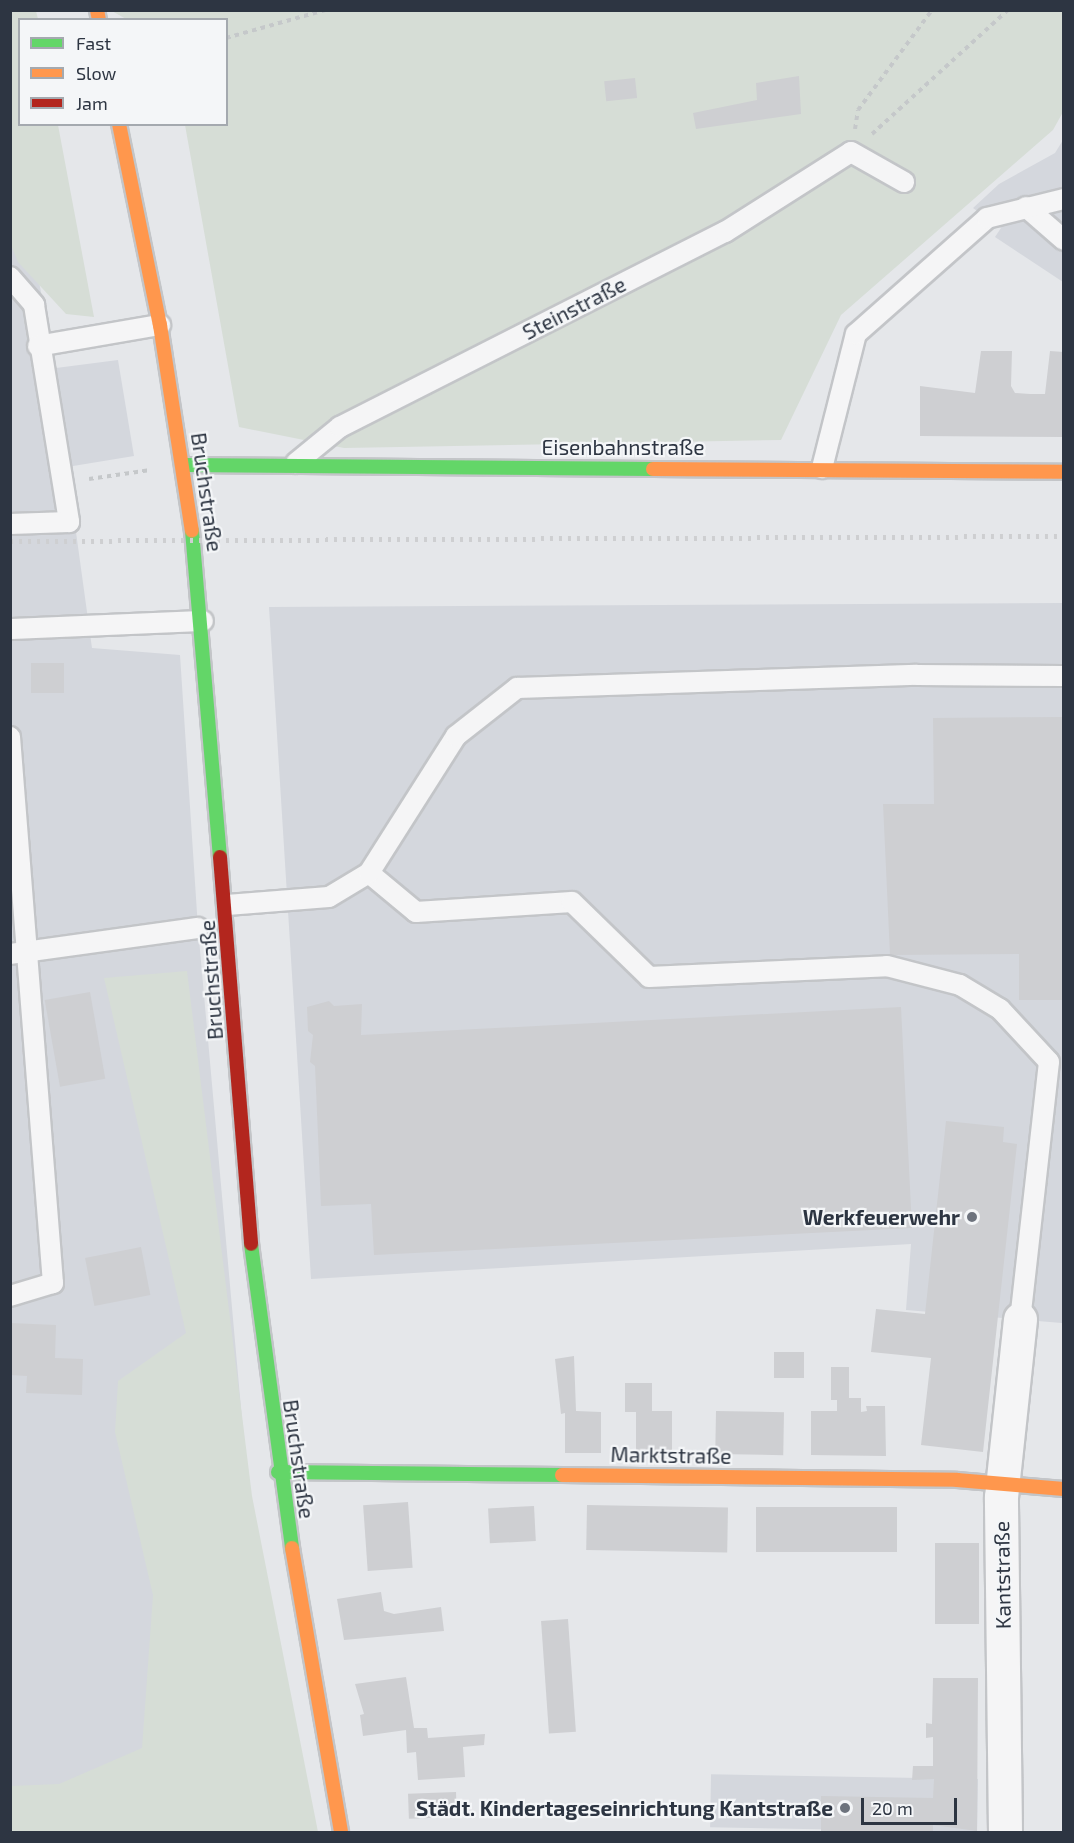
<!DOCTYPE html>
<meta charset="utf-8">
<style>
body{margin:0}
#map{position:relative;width:1074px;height:1843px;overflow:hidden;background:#e5e7ea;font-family:"Exo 2",sans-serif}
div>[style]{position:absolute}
.built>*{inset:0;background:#d4d7dd;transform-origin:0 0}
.green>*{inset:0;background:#d6ddd6}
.building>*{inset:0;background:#cecfd2;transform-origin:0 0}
.path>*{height:4px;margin-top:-2px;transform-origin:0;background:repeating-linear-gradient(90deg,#c5c8ca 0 4.5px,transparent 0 9px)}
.roads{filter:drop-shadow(2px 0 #c3c5c8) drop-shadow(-2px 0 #c3c5c8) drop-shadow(0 2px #c3c5c8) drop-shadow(0 -2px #c3c5c8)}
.lane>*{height:20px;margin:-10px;padding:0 10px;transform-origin:10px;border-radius:10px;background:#f5f5f6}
.street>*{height:33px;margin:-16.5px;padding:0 16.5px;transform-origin:16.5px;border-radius:16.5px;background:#f5f5f6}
.fast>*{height:14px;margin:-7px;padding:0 7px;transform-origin:7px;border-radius:7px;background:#63d668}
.slow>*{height:14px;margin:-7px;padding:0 7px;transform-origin:7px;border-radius:7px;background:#ff974d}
.jam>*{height:14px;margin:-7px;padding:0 7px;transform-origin:7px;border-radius:7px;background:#b3261e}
.rail>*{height:4.5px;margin-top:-2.25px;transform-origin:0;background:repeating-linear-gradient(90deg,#cecfd1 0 3px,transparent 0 9px)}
.dots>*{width:16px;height:16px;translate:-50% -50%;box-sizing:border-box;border:3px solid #f4f6f8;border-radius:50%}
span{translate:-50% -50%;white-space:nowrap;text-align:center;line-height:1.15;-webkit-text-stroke:4.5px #f4f6f8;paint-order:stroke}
.street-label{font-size:21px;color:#2d3542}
.poi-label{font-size:21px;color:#2d3542;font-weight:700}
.right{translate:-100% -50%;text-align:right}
.frame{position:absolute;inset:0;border:12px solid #2d3542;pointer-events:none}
.legend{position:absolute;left:18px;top:18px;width:210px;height:108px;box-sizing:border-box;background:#f4f6f8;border:2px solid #a4a9af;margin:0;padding:8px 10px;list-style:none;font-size:18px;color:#2d3542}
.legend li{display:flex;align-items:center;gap:12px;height:30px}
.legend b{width:30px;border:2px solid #a4a9af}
.scale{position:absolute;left:861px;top:1798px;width:96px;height:27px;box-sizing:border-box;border:3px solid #2d3542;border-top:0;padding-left:8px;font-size:18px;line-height:21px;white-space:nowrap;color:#2d3542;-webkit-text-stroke:4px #f4f6f8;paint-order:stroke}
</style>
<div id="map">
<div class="built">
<i style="clip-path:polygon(10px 135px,56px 368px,118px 360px,134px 456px,67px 467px,92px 648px,180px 655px,198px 928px,247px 1475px,303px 1832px,11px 1832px)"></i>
<i style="clip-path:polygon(1063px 140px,1063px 282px,995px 237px,1001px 228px,973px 208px,999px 184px,1055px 153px)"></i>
<i style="clip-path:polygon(1063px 603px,1063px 1335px,1062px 1323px,906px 1310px,911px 1244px,311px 1279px,269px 607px)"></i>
<i style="left:978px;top:1779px;width:53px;height:267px;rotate:91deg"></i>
</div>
<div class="green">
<i style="clip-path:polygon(10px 11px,36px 11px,38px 19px,20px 20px,20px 124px,58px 125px,94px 317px,66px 314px,18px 262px,11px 245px)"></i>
<i style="clip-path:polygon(112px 11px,1063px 11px,1063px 112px,1053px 130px,841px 315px,781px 440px,344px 448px,239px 427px,185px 125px,226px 124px,226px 20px,126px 19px)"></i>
<i style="clip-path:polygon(187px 971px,252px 1496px,318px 1832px,11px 1832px,11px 1786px,59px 1784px,142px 1748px,153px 1595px,115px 1432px,118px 1381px,186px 1333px,104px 978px)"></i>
</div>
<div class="building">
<i style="clip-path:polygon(799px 76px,801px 114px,696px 129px,693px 113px,757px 100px,756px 83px)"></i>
<i style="left:635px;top:78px;width:20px;height:31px;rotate:84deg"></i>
<i style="clip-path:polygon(981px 351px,1012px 351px,1011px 386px,1015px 393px,1030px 394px,1045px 394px,1050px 351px,1064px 352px,1064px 437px,920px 436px,920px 386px,975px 393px)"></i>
<i style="left:31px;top:663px;width:33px;height:30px"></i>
<i style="clip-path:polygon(1064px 717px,1064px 1000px,1019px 1000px,1019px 954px,890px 955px,883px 804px,934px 804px,933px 718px)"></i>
<i style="left:90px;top:992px;width:88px;height:46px;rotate:80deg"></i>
<i style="clip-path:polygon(329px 1001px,334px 1006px,362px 1004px,361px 1035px,901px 1007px,912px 1228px,374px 1255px,371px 1204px,321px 1206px,315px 1066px,310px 1062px,313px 1035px,308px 1031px,307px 1007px)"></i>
<i style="clip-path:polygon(946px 1121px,1004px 1127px,1003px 1142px,1017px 1144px,983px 1452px,921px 1445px,931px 1358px,871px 1352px,876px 1309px,925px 1314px)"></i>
<i style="left:141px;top:1247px;width:49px;height:57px;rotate:79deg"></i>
<i style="clip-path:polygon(10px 1323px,56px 1325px,55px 1358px,83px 1359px,82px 1395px,26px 1393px,27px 1376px,10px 1375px)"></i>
<i style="left:774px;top:1352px;width:30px;height:26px"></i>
<i style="clip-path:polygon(574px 1356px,576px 1411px,601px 1412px,601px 1453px,565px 1453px,565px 1413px,561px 1414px,555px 1359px)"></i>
<i style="clip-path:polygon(831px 1367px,849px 1367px,849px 1398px,861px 1398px,861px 1412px,867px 1411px,866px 1406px,885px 1406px,886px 1456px,811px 1455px,811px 1411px,837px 1411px,837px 1400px,831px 1400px)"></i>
<i style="clip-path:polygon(625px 1383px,652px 1383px,652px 1411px,672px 1411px,672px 1454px,636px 1454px,636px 1412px,625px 1412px)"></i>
<i style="left:716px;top:1411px;width:68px;height:43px;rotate:1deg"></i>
<i style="left:408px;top:1502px;width:66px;height:45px;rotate:86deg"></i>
<i style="left:587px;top:1505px;width:141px;height:45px;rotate:1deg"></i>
<i style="left:534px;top:1506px;width:35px;height:46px;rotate:87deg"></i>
<i style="left:756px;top:1507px;width:141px;height:45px"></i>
<i style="left:935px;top:1543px;width:44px;height:81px"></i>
<i style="clip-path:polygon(381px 1592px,384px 1611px,394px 1614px,441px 1607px,444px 1631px,344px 1640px,337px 1599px)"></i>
<i style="left:568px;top:1619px;width:113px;height:27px;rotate:86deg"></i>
<i style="clip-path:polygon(406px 1677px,414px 1728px,427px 1728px,428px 1738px,485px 1734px,484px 1745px,463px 1747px,465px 1777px,418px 1780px,416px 1752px,407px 1753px,406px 1730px,363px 1736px,360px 1715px,364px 1714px,355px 1684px)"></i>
<i style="clip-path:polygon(933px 1678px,978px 1678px,977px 1831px,933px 1825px,933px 1832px,821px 1832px,821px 1796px,933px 1798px,934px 1779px,912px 1780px,913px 1766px,933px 1766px,933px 1737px,926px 1738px,926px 1723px,932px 1724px)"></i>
<i style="left:456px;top:1792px;width:25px;height:48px;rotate:88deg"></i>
</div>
<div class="path">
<i style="left:226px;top:38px;width:103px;rotate:-15.8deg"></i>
<i style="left:855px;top:129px;width:19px;rotate:-81deg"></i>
<i style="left:858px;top:110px;width:124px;rotate:-53.5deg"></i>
<i style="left:872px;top:134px;width:184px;rotate:-42.4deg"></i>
<i style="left:89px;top:479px;width:62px;rotate:-8.4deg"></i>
</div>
<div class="roads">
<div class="lane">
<i style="left:1026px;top:207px;width:50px;rotate:41deg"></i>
<i style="left:10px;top:277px;width:37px;rotate:49deg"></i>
<i style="left:34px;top:305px;width:220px;rotate:80.8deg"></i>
<i style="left:69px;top:522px;width:59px;rotate:178.1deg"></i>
<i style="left:38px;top:346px;width:124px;rotate:-9.8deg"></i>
<i style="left:296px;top:463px;width:57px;rotate:-39.3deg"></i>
<i style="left:340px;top:427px;width:432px;rotate:-26.9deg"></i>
<i style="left:725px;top:232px;width:149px;rotate:-32.4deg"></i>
<i style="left:851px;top:152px;width:61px;rotate:29.5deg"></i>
<i style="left:822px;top:468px;width:138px;rotate:-75.8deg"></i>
<i style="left:856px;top:334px;width:175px;rotate:-41.5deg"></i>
<i style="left:987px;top:218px;width:79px;rotate:-13.9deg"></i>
<i style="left:10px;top:629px;width:193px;rotate:-2.4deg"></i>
<i style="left:10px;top:737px;width:548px;rotate:85.5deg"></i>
<i style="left:53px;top:1283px;width:45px;rotate:163.2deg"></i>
<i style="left:369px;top:873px;width:61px;rotate:39.7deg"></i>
<i style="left:416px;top:912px;width:156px;rotate:-3.7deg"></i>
<i style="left:572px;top:902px;width:107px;rotate:44.2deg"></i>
<i style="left:649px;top:977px;width:238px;rotate:-2.6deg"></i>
<i style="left:887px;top:966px;width:75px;rotate:14.6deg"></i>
<i style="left:960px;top:985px;width:47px;rotate:31deg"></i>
<i style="left:1000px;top:1009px;width:72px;rotate:47.2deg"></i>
<i style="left:1049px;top:1062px;width:259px;rotate:96.4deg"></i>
<i style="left:227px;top:905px;width:102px;rotate:-4.5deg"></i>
<i style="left:329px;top:897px;width:47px;rotate:-31deg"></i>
<i style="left:369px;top:873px;width:162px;rotate:-57.6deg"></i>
<i style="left:456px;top:736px;width:78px;rotate:-38.2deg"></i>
<i style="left:517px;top:688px;width:400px;rotate:-1.9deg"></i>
<i style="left:917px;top:675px;width:147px;rotate:0.4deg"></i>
<i style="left:10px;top:954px;width:190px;rotate:-7.9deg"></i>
</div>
<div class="street">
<i style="left:1005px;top:1832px;width:335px;rotate:-90.7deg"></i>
<i style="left:1001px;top:1497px;width:179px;rotate:-83.9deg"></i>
</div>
<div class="fast">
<i style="left:183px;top:465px;width:470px;rotate:0.5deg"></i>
<i style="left:192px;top:531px;width:327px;rotate:85.1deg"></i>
<i style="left:251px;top:1244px;width:307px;rotate:82.3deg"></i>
<i style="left:278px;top:1472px;width:284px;rotate:0.6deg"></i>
</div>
<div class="slow">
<i style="left:97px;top:10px;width:10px;rotate:79deg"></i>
<i style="left:119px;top:124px;width:205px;rotate:78.5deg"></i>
<i style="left:160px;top:325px;width:208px;rotate:81.2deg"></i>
<i style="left:653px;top:469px;width:411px;rotate:0.4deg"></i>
<i style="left:562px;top:1475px;width:395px;rotate:0.7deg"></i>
<i style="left:957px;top:1480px;width:107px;rotate:4.8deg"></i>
<i style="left:292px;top:1548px;width:288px;rotate:80.2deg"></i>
</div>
<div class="jam">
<i style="left:220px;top:857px;width:388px;rotate:85.4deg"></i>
</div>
</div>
<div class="rail">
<i style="left:10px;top:541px;width:1054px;rotate:-0.27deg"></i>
</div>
<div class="dots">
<i style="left:972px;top:1217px;background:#6d737d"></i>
<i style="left:845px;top:1808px;background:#6d737d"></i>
</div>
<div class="street-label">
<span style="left:574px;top:308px;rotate:-27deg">Steinstraße</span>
<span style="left:623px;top:447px">Eisenbahnstraße</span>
<span style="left:207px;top:492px;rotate:82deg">Bruchstraße</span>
<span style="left:211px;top:980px;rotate:-94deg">Bruchstraße</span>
<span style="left:671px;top:1455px;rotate:1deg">Marktstraße</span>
<span style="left:299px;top:1459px;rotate:82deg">Bruchstraße</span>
<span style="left:1002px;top:1575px;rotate:-91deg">Kantstraße</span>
</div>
<div class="poi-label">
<span class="right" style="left:960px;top:1217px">Werkfeuerwehr</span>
<span class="right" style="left:833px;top:1808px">Städt. Kindertageseinrichtung Kantstraße</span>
</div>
<div class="frame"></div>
<ul class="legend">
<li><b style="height:8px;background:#63d668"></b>Fast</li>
<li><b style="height:8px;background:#ff974d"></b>Slow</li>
<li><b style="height:8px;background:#b3261e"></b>Jam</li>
</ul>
<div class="scale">20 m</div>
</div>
